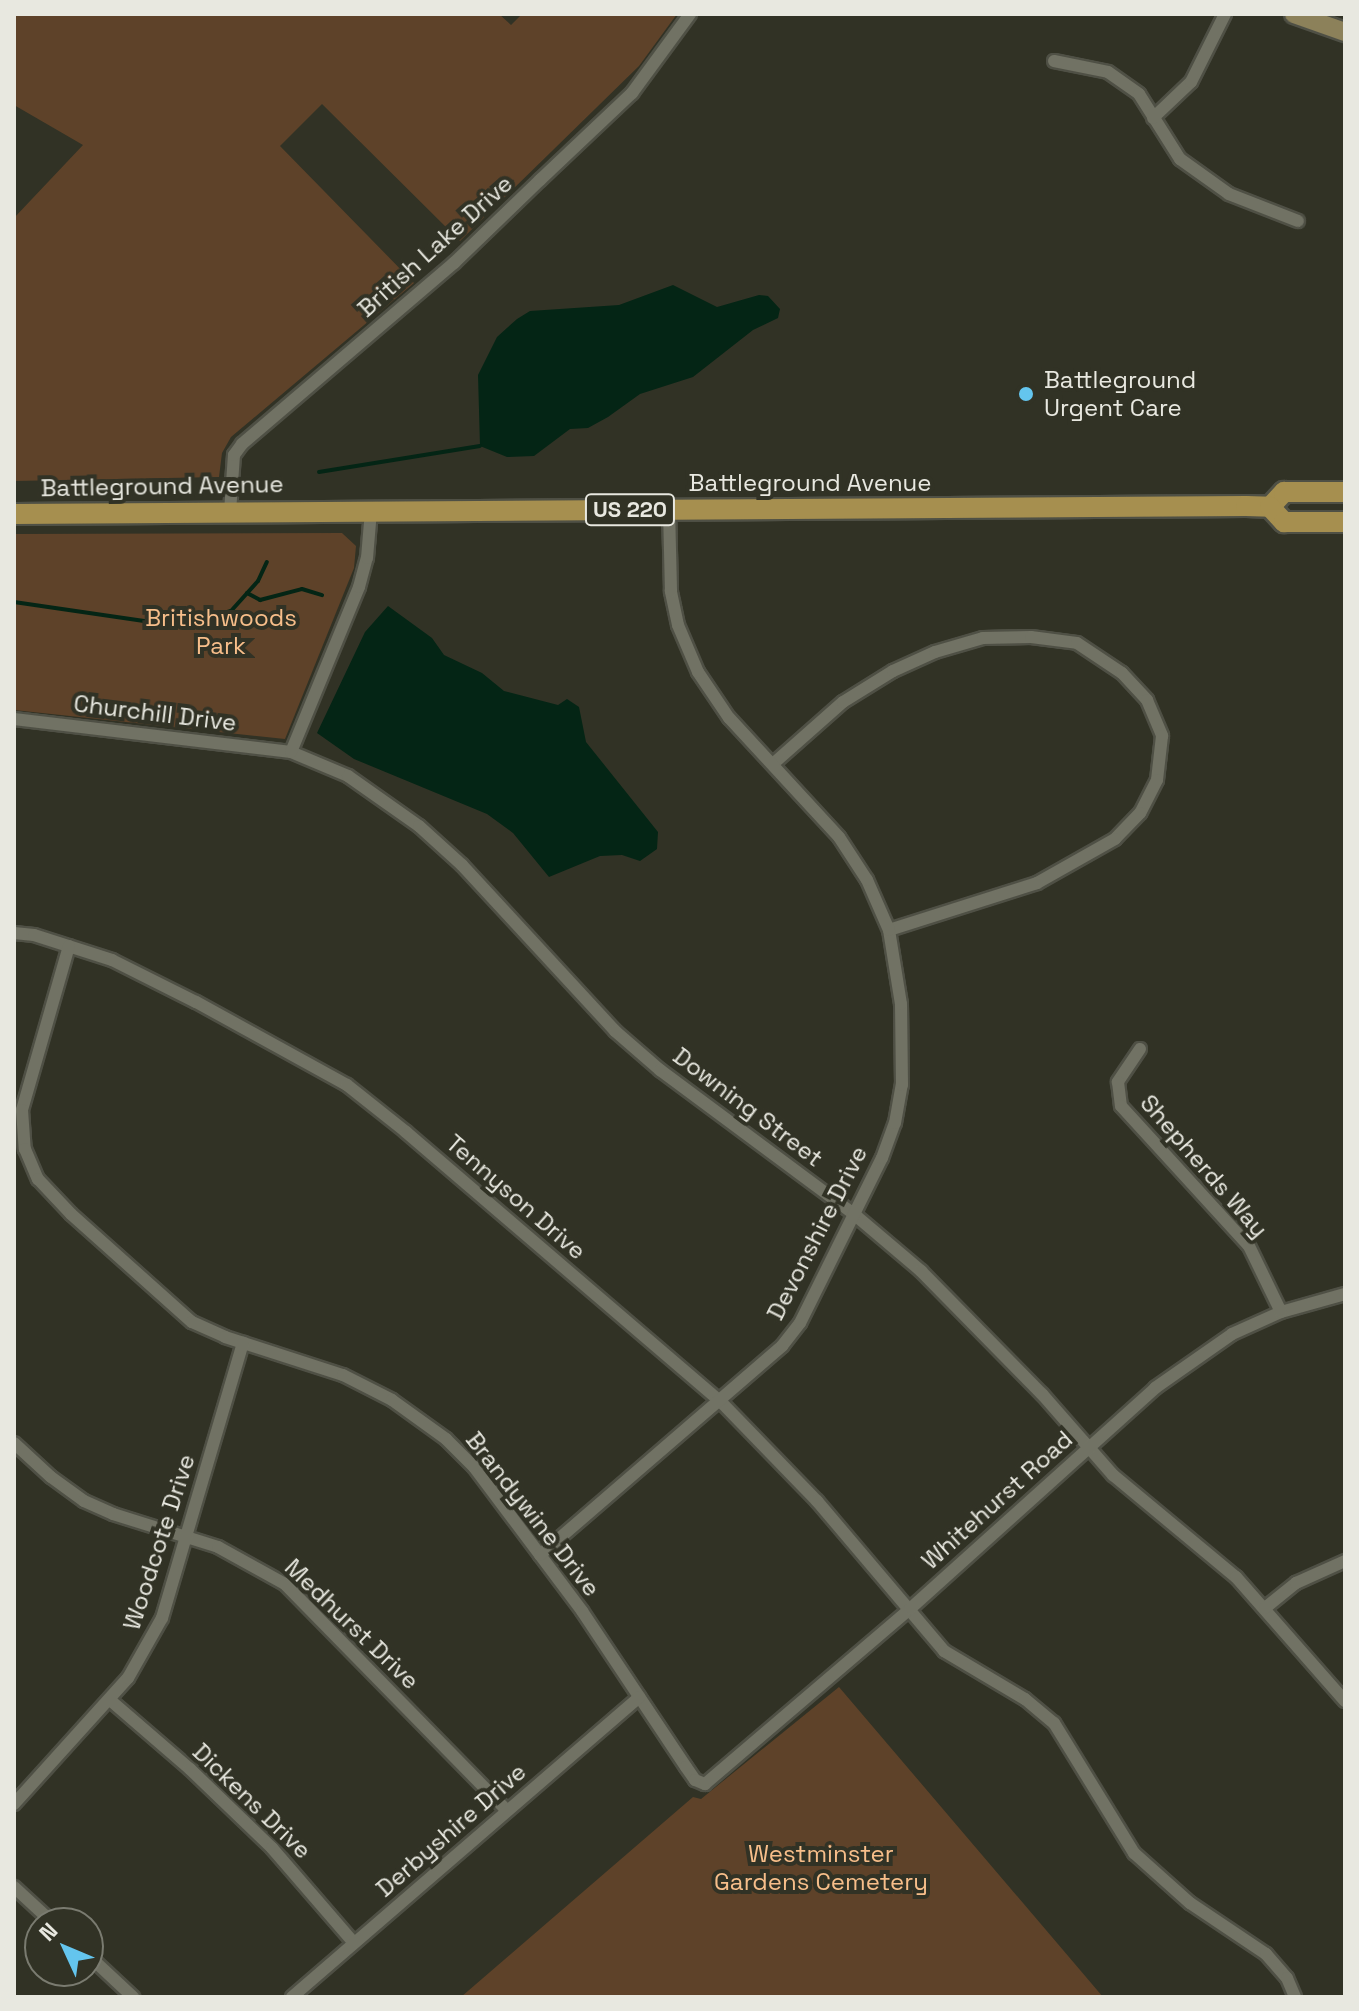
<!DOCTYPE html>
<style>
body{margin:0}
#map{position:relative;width:1359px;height:2011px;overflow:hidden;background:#313225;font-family:"Space Grotesk",sans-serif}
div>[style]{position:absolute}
.green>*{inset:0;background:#5e4229}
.water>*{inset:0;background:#042515}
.stream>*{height:4px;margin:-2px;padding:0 2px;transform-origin:2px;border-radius:2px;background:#042515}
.roads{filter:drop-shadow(2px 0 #4f5045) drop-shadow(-2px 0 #4f5045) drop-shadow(0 2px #4f5045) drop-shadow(0 -2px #4f5045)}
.street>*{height:12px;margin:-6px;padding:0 6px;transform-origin:6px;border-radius:6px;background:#717264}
.secondary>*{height:18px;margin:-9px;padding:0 9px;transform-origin:9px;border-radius:9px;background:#8c815a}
.primary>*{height:20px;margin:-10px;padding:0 10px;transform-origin:10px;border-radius:10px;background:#a68f4f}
.dots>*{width:22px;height:22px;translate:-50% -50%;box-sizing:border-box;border:4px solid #313225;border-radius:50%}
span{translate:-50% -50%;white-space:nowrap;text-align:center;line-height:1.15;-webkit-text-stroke:8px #313225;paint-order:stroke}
.shield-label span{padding:2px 6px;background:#313225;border:2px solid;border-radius:6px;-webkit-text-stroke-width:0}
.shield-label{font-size:22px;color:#e8e8e0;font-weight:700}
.street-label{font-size:24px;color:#e8e8e0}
.poi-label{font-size:24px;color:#e8e8e0}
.left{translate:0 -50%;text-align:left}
.park-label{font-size:24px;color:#f7be8a}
.frame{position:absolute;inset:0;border:16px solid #e8e8e0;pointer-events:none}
.north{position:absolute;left:24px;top:1907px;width:80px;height:80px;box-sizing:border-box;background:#313225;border:2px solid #7a7b70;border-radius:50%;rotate:314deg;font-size:22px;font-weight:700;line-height:32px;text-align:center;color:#e8e8e0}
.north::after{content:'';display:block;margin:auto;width:28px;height:36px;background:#64c5ee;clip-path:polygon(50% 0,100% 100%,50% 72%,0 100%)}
</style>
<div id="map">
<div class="green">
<i style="clip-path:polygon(14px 14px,499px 14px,511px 25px,522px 14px,677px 14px,639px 66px,460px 241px,322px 104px,280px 146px,414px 283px,231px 437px,222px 453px,219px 477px,14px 481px,14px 218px,83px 145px,14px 105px)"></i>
<i style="clip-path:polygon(342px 533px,356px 546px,354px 568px,285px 739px,14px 710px,14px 534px)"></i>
<i style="clip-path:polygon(839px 1687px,1103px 1997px,461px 1997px,693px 1797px,701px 1799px)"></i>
</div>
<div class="water">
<i style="clip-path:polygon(673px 285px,717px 307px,759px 295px,768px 296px,780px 309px,778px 318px,753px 330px,693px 377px,640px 394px,608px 417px,588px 428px,570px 429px,534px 456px,507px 457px,480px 446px,478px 375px,497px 337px,517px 319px,530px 311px,619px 305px)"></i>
<i style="clip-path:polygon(388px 606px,432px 638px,444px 655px,482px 673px,504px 691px,558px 705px,567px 699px,579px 707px,586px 742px,658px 832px,657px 849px,640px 861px,622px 855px,600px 856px,549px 877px,513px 833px,487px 814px,354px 759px,317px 733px,365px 632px)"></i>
</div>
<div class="stream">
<i style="left:319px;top:472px;width:163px;rotate:-9.2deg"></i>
<i style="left:247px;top:593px;width:15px;rotate:28deg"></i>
<i style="left:260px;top:600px;width:43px;rotate:-14.7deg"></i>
<i style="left:302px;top:589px;width:21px;rotate:17deg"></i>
<i style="left:14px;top:602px;width:166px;rotate:8.3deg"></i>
<i style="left:178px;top:626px;width:55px;rotate:-15.8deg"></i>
<i style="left:231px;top:611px;width:40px;rotate:-48deg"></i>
<i style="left:258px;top:581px;width:21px;rotate:-65deg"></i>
</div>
<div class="roads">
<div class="street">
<i style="left:1054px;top:61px;width:55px;rotate:11.5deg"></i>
<i style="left:1108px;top:72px;width:38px;rotate:35deg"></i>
<i style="left:1139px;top:94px;width:77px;rotate:57.8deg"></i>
<i style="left:1180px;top:159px;width:60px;rotate:35.5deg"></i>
<i style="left:1229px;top:194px;width:74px;rotate:21.4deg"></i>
<i style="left:1153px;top:118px;width:52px;rotate:-43.5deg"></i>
<i style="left:1191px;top:82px;width:76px;rotate:-63.4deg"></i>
<i style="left:230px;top:512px;width:57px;rotate:-86deg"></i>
<i style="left:234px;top:455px;width:14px;rotate:-54deg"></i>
<i style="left:242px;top:444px;width:279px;rotate:-40.5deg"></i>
<i style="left:454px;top:263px;width:120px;rotate:-44deg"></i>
<i style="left:540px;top:180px;width:127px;rotate:-43.4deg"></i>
<i style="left:632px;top:93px;width:98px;rotate:-53.7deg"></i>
<i style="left:14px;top:719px;width:279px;rotate:6.8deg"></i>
<i style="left:291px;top:752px;width:62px;rotate:22.8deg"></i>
<i style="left:348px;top:776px;width:87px;rotate:35.2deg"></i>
<i style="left:419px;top:826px;width:58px;rotate:42.2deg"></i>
<i style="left:462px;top:865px;width:226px;rotate:47.3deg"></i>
<i style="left:615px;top:1031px;width:60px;rotate:40.9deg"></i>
<i style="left:660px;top:1070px;width:243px;rotate:36.6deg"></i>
<i style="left:855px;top:1215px;width:87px;rotate:40.3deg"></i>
<i style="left:921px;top:1271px;width:173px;rotate:45.5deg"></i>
<i style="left:1042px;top:1394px;width:108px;rotate:48.8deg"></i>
<i style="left:1113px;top:1475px;width:160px;rotate:39.7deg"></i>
<i style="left:1236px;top:1577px;width:165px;rotate:48.7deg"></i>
<i style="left:291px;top:752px;width:178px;rotate:-67.6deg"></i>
<i style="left:359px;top:587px;width:30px;rotate:-75deg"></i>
<i style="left:367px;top:558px;width:48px;rotate:-85.2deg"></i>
<i style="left:774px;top:763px;width:92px;rotate:-41.5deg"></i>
<i style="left:843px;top:702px;width:59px;rotate:-31.8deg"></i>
<i style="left:893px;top:671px;width:46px;rotate:-24.3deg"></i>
<i style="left:935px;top:652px;width:50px;rotate:-16.3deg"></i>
<i style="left:983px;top:638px;width:48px;rotate:-1.2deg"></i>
<i style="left:1031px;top:637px;width:46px;rotate:7.4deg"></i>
<i style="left:1077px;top:643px;width:54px;rotate:33.7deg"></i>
<i style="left:1122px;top:673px;width:37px;rotate:47deg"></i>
<i style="left:1147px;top:700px;width:39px;rotate:67deg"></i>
<i style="left:1162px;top:736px;width:44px;rotate:96.5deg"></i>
<i style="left:1157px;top:780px;width:37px;rotate:117deg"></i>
<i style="left:1140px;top:813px;width:36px;rotate:134deg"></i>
<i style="left:1115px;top:839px;width:90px;rotate:150.6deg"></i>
<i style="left:1037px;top:883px;width:155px;rotate:162.4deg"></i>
<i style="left:14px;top:933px;width:20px;rotate:6deg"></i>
<i style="left:34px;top:935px;width:82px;rotate:17.8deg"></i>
<i style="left:112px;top:960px;width:94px;rotate:26.6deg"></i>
<i style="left:196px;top:1002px;width:172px;rotate:28.8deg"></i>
<i style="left:347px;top:1085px;width:75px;rotate:38.5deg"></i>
<i style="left:406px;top:1132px;width:415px;rotate:40.6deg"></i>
<i style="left:721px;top:1402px;width:138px;rotate:45.9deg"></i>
<i style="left:817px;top:1501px;width:197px;rotate:49.7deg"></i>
<i style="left:944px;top:1651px;width:94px;rotate:30.7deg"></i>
<i style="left:1025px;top:1699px;width:38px;rotate:40deg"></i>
<i style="left:1054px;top:1723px;width:153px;rotate:58.4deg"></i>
<i style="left:1134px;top:1853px;width:75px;rotate:41.8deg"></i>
<i style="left:1190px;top:1903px;width:92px;rotate:33.9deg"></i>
<i style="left:1266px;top:1954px;width:32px;rotate:49deg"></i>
<i style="left:1287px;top:1978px;width:21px;rotate:67deg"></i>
<i style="left:69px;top:946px;width:171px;rotate:106deg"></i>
<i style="left:22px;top:1110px;width:39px;rotate:86deg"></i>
<i style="left:25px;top:1149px;width:33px;rotate:67deg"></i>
<i style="left:38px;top:1179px;width:48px;rotate:46.7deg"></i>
<i style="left:71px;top:1214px;width:162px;rotate:41.8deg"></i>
<i style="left:192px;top:1322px;width:36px;rotate:24deg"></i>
<i style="left:225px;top:1337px;width:124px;rotate:17.9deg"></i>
<i style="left:343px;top:1375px;width:55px;rotate:27deg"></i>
<i style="left:392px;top:1400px;width:67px;rotate:35.8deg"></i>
<i style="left:446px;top:1439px;width:40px;rotate:45deg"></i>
<i style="left:474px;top:1467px;width:180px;rotate:53.1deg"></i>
<i style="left:582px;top:1611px;width:187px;rotate:56.3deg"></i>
<i style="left:686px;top:1767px;width:16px;rotate:55deg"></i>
<i style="left:695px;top:1780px;width:11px;rotate:22deg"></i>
<i style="left:705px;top:1784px;width:271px;rotate:-40.5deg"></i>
<i style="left:911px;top:1608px;width:329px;rotate:-42deg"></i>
<i style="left:1155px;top:1388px;width:94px;rotate:-35deg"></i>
<i style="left:1232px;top:1334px;width:54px;rotate:-24.2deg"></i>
<i style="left:1281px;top:1312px;width:66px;rotate:-15.7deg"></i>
<i style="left:1140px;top:1049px;width:40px;rotate:124deg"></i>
<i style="left:1118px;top:1082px;width:24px;rotate:83deg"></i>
<i style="left:1121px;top:1106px;width:190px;rotate:47.6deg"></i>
<i style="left:1249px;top:1246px;width:73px;rotate:64.1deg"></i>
<i style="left:14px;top:1443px;width:50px;rotate:42.6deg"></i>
<i style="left:51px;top:1477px;width:41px;rotate:36deg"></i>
<i style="left:84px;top:1501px;width:32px;rotate:24deg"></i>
<i style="left:113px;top:1514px;width:110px;rotate:17.4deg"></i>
<i style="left:218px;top:1547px;width:77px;rotate:28.9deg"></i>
<i style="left:285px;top:1584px;width:316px;rotate:45.6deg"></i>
<i style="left:540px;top:1555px;width:320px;rotate:-40.8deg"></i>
<i style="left:782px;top:1346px;width:29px;rotate:-52deg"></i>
<i style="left:800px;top:1323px;width:184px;rotate:-63.6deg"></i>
<i style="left:882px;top:1158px;width:37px;rotate:-70deg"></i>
<i style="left:895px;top:1123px;width:39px;rotate:-80deg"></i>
<i style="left:902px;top:1085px;width:81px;rotate:-90.7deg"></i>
<i style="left:901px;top:1004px;width:75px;rotate:-99.2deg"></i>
<i style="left:889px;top:930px;width:55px;rotate:-113.7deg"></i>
<i style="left:867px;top:880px;width:51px;rotate:-123.1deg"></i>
<i style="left:839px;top:837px;width:162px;rotate:-132.7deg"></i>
<i style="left:729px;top:718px;width:55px;rotate:-124deg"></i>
<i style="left:698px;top:672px;width:51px;rotate:-113.1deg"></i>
<i style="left:678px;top:625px;width:35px;rotate:-102deg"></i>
<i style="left:671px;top:591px;width:82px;rotate:-91.4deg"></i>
<i style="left:1265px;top:1608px;width:40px;rotate:-39deg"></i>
<i style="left:1296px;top:1583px;width:54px;rotate:-24.2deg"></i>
<i style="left:110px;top:1700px;width:106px;rotate:40.8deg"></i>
<i style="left:190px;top:1769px;width:114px;rotate:43.9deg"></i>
<i style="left:272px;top:1848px;width:125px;rotate:49.2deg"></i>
<i style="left:14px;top:1804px;width:170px;rotate:-47.9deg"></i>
<i style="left:128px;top:1678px;width:69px;rotate:-60.5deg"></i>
<i style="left:162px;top:1618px;width:287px;rotate:-73.6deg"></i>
<i style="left:14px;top:1887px;width:53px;rotate:42.7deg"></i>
<i style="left:88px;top:1955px;width:62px;rotate:43deg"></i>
<i style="left:292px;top:1997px;width:459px;rotate:-40.8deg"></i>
</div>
<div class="secondary">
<i style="left:1294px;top:14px;width:54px;rotate:19.4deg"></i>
</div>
<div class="primary">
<i style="left:1270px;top:507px;width:21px;rotate:-47deg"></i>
<i style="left:1284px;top:492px;width:61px"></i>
<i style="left:14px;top:514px;width:1232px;rotate:-0.37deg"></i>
<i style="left:1246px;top:506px;width:24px;rotate:2deg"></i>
<i style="left:1270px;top:507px;width:21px;rotate:47deg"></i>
<i style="left:1284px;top:522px;width:61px"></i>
</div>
</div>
<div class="dots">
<i style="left:1026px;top:394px;background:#64c5ee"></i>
</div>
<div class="shield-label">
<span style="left:630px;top:510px">US 220</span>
</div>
<div class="street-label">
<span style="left:435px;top:246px;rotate:-42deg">British Lake Drive</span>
<span style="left:810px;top:483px">Battleground Avenue</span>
<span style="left:162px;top:486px;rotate:-1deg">Battleground Avenue</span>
<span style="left:155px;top:713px;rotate:7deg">Churchill Drive</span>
<span style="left:748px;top:1107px;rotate:37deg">Downing Street</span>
<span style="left:1204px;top:1166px;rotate:49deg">Shepherds Way</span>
<span style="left:516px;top:1197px;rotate:41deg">Tennyson Drive</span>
<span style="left:817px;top:1233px;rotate:-63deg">Devonshire Drive</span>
<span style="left:997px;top:1500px;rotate:-42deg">Whitehurst Road</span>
<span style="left:533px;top:1514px;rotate:52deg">Brandywine Drive</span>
<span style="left:159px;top:1542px;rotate:-72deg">Woodcote Drive</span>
<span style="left:352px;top:1624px;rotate:44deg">Medhurst Drive</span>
<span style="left:252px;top:1801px;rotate:44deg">Dickens Drive</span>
<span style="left:451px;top:1830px;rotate:-41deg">Derbyshire Drive</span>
</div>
<div class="poi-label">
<span class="left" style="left:1044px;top:394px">Battleground<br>Urgent Care</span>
</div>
<div class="park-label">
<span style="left:221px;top:632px">Britishwoods<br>Park</span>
<span style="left:821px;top:1868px">Westminster<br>Gardens Cemetery</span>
</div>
<div class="frame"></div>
<div class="north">N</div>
</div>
